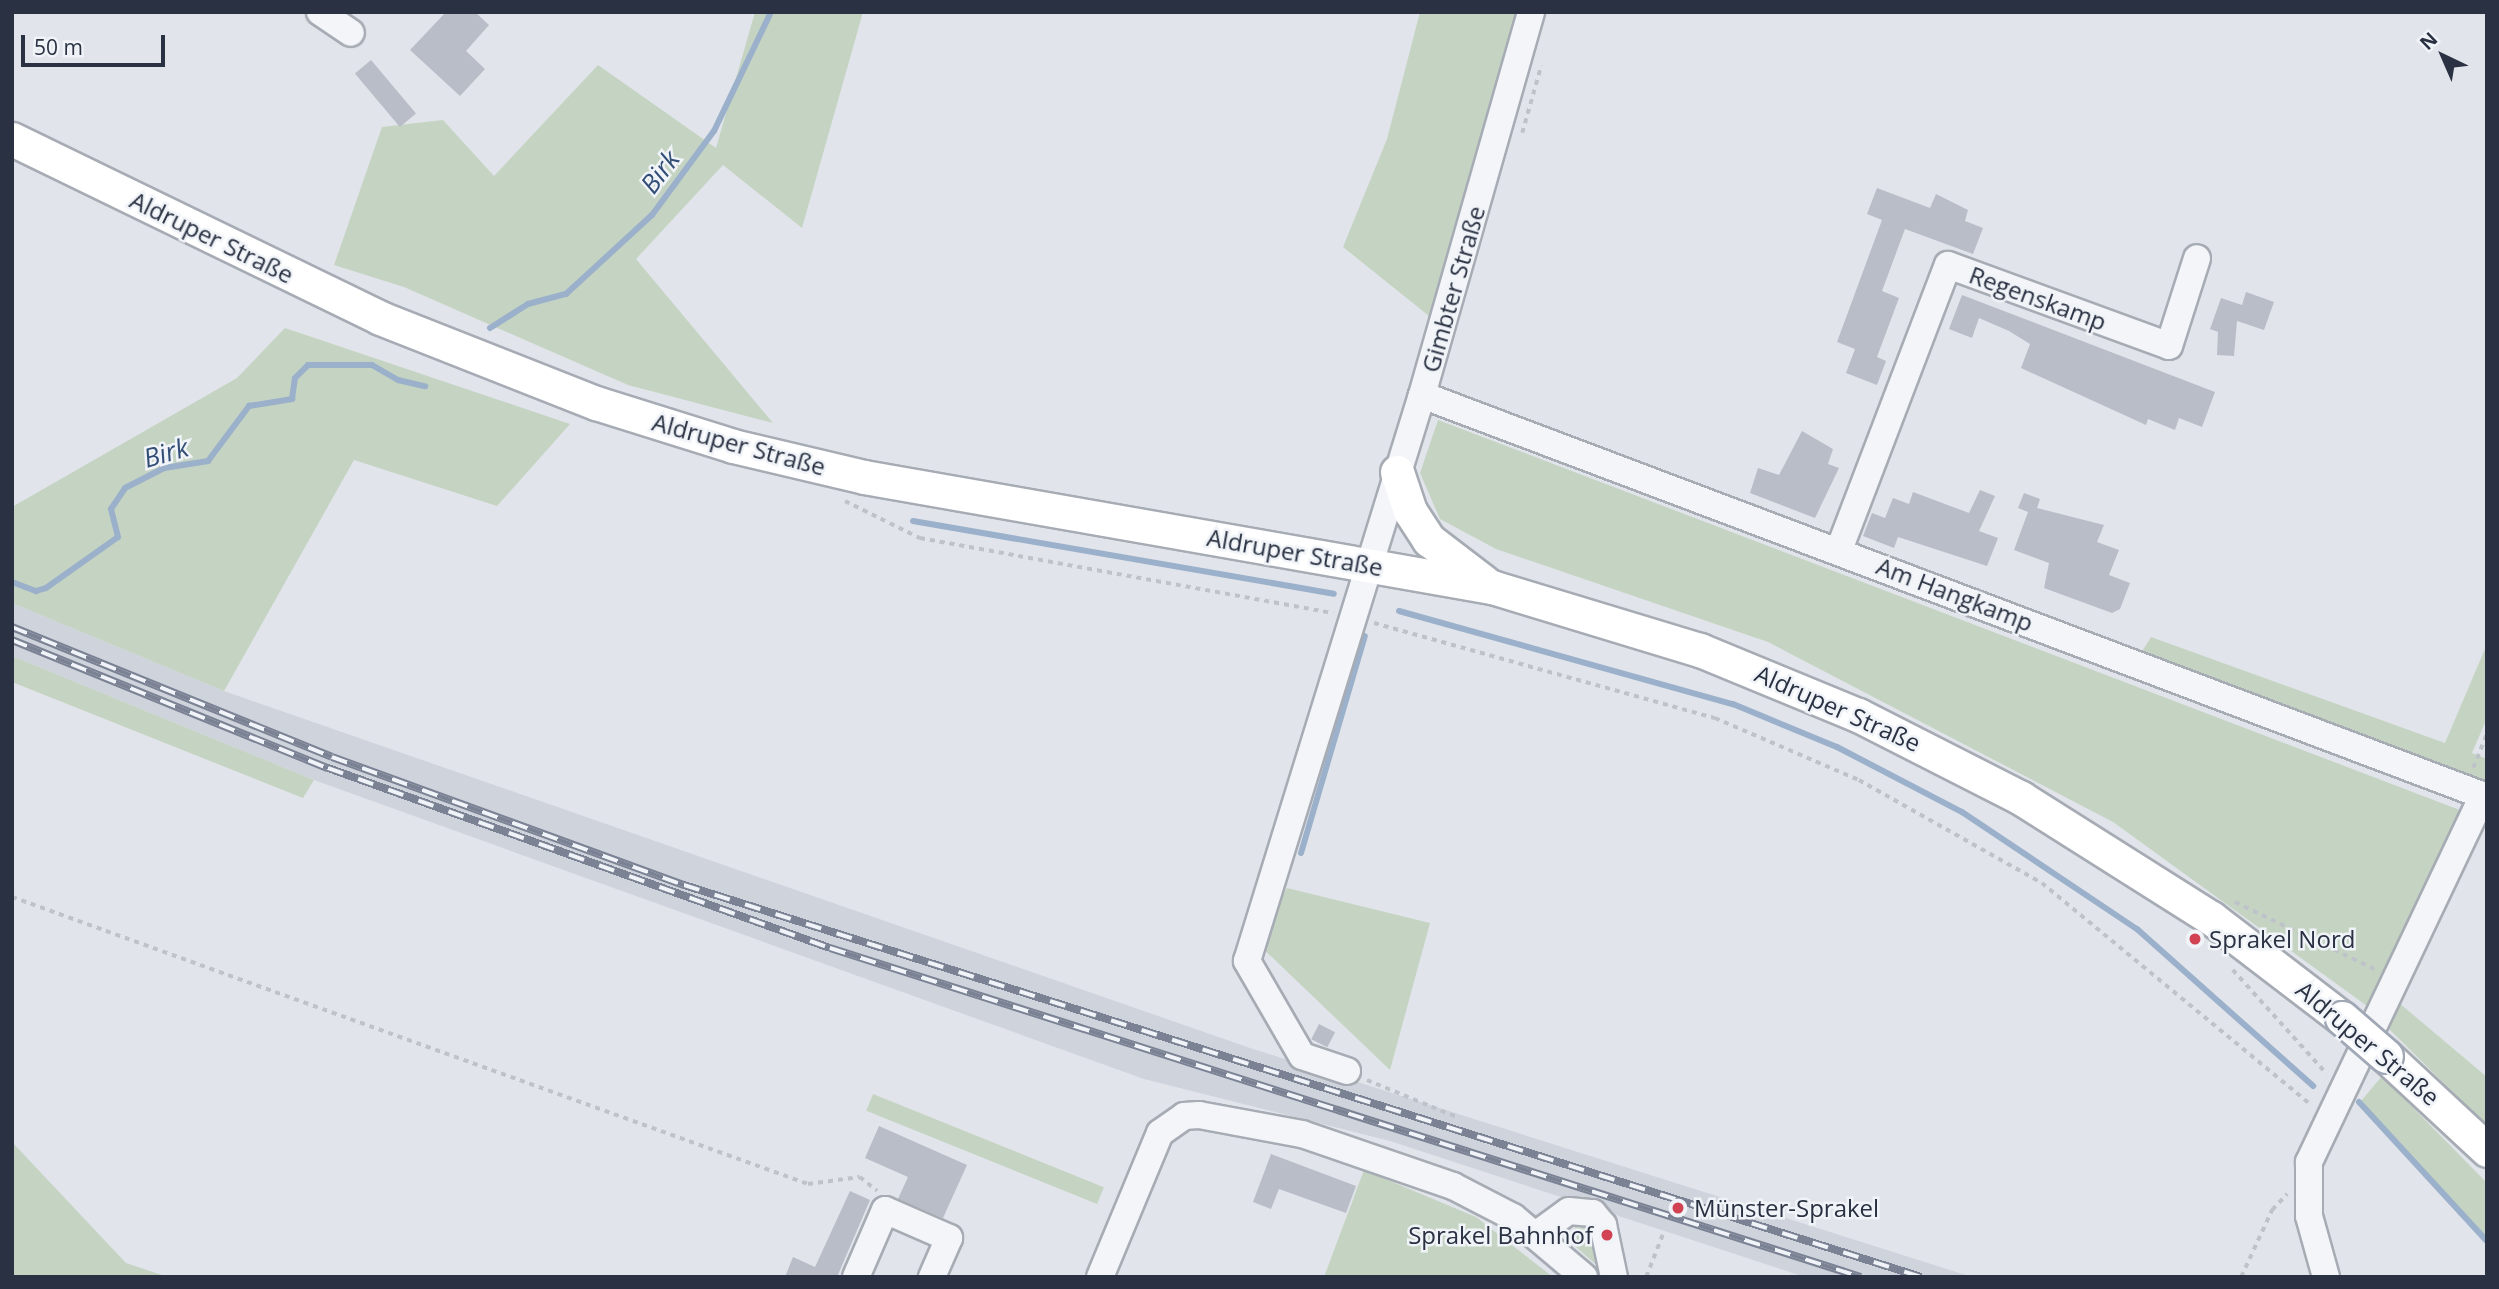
<!DOCTYPE html>
<meta charset="utf-8">
<style>
body{margin:0}
#map{position:relative;width:2499px;height:1289px;overflow:hidden;background:#e1e4ea;font-family:"Open Sans",sans-serif}
div>[style]{position:absolute}
.built>*{inset:0;background:#cfd3dc}
.green>*{inset:0;background:#c5d4c2;transform-origin:0 0}
.stream>*{height:6px;margin:-3px;padding:0 3px;transform-origin:3px;border-radius:3px;background:#9bb0ca}
.building>*{inset:0;background:#b8bdc7;transform-origin:0 0}
.path>*{height:3.5px;margin-top:-1.75px;transform-origin:0;background:repeating-linear-gradient(90deg,#bec2c9 0 5px,transparent 0 10px)}
.roads{filter:drop-shadow(2px 0 #a6abb4) drop-shadow(-2px 0 #a6abb4) drop-shadow(0 2px #a6abb4) drop-shadow(0 -2px #a6abb4)}
.minor>*{height:26px;margin:-13px;padding:0 13px;transform-origin:13px;border-radius:13px;background:#f3f5f8}
.major>*{height:33px;margin:-16.5px;padding:0 16.5px;transform-origin:16.5px;border-radius:16.5px;background:#fff}
.rail>*{height:8px;margin-top:-4px;transform-origin:0;background:repeating-linear-gradient(90deg,#f0f3f7 0 16px,#7a8294 0 32px);box-sizing:border-box;border-block:2px solid #7a8294}
.bridges{filter:drop-shadow(2px 0 #a0a8b6) drop-shadow(-2px 0 #a0a8b6) drop-shadow(0 2px #a0a8b6) drop-shadow(0 -2px #a0a8b6)}
.major-bridge>*{height:33px;margin:-16.5px;padding:0 16.5px;transform-origin:16.5px;border-radius:16.5px;background:#fff}
.dots>*{width:19px;height:19px;translate:-50% -50%;box-sizing:border-box;border:4px solid #f0f3f7;border-radius:50%}
span{translate:-50% -50%;white-space:nowrap;text-align:center;line-height:1.15;-webkit-text-stroke:5px #f0f3f7;paint-order:stroke}
.street-label{font-size:24px;color:#293142}
.poi-label{font-size:24px;color:#293142}
.left{translate:0 -50%;text-align:left}
.right{translate:-100% -50%;text-align:right}
.water-label{font-size:26px;color:#324e77;font-style:italic}
.frame{position:absolute;inset:0;border:14px solid #293142;pointer-events:none}
.north{position:absolute;left:2408px;top:21px;width:70px;height:70px;-webkit-text-stroke:5px #f0f3f7;paint-order:stroke;rotate:316deg;font-size:19px;font-weight:700;line-height:28px;text-align:center;color:#293142}
.north::after{content:'';display:block;margin:auto;width:24px;height:32px;background:#293142;clip-path:polygon(50% 0,100% 100%,50% 72%,0 100%)}
.scale{position:absolute;left:21px;top:35px;width:144px;height:32px;box-sizing:border-box;border:4px solid #293142;border-top:0;padding-left:9px;font-size:21px;line-height:24px;white-space:nowrap;color:#293142;-webkit-text-stroke:5px #f0f3f7;paint-order:stroke}
</style>
<div id="map">
<div class="built">
<i style="clip-path:polygon(12px 603px,224px 691px,1250px 1048px,1972px 1277px,1805px 1277px,1390px 1141px,1144px 1079px,314px 780px,12px 656px)"></i>
</div>
<div class="green">
<i style="clip-path:polygon(755px 12px,863px 12px,802px 228px,723px 165px,636px 259px,773px 423px,628px 385px,404px 287px,334px 265px,382px 127px,443px 120px,494px 176px,598px 65px,716px 148px)"></i>
<i style="clip-path:polygon(1420px 12px,1519px 12px,1434px 320px,1343px 247px,1387px 139px)"></i>
<i style="clip-path:polygon(285px 328px,570px 424px,497px 506px,354px 460px,224px 691px,12px 603px,12px 507px,237px 378px)"></i>
<i style="clip-path:polygon(1438px 420px,2465px 812px,2367px 1006px,2113px 822px,1768px 642px,1496px 549px,1440px 519px,1420px 473px)"></i>
<i style="clip-path:polygon(2151px 637px,2445px 743px,2487px 644px,2487px 718px,2472px 753px,2487px 759px,2487px 782px,2141px 653px)"></i>
<i style="clip-path:polygon(12px 656px,314px 780px,303px 798px,12px 682px)"></i>
<i style="clip-path:polygon(1287px 888px,1430px 923px,1390px 1070px,1256px 942px)"></i>
<i style="clip-path:polygon(2392px 997px,2487px 1077px,2487px 1126px,2386px 1026px)"></i>
<i style="clip-path:polygon(2382px 1076px,2487px 1183px,2487px 1239px,2361px 1101px)"></i>
<i style="left:873px;top:1094px;width:249px;height:18px;rotate:22deg"></i>
<i style="clip-path:polygon(12px 1142px,126px 1263px,168px 1277px,12px 1277px)"></i>
<i style="clip-path:polygon(1364px 1170px,1476px 1217px,1553px 1277px,1324px 1277px)"></i>
<i style="clip-path:polygon(1577px 1225px,1595px 1233px,1601px 1269px,1567px 1239px)"></i>
</div>
<div class="stream">
<i style="left:490px;top:328px;width:45px;rotate:-32.3deg"></i>
<i style="left:528px;top:304px;width:39px;rotate:-15deg"></i>
<i style="left:566px;top:294px;width:117px;rotate:-42.6deg"></i>
<i style="left:652px;top:215px;width:104px;rotate:-53.6deg"></i>
<i style="left:714px;top:131px;width:132px;rotate:-64.4deg"></i>
<i style="left:913px;top:521px;width:427px;rotate:9.8deg"></i>
<i style="left:12px;top:582px;width:26px;rotate:21deg"></i>
<i style="left:36px;top:591px;width:10px;rotate:-17deg"></i>
<i style="left:46px;top:588px;width:88px;rotate:-35.3deg"></i>
<i style="left:118px;top:537px;width:29px;rotate:-104deg"></i>
<i style="left:111px;top:509px;width:25px;rotate:-56deg"></i>
<i style="left:125px;top:488px;width:44px;rotate:-27.1deg"></i>
<i style="left:164px;top:468px;width:45px;rotate:-9deg"></i>
<i style="left:208px;top:461px;width:69px;rotate:-53.3deg"></i>
<i style="left:249px;top:406px;width:44px;rotate:-9.2deg"></i>
<i style="left:292px;top:399px;width:21px;rotate:-82deg"></i>
<i style="left:295px;top:378px;width:18px;rotate:-45deg"></i>
<i style="left:308px;top:365px;width:64px"></i>
<i style="left:372px;top:365px;width:30px;rotate:30deg"></i>
<i style="left:398px;top:380px;width:28px;rotate:13deg"></i>
<i style="left:1399px;top:611px;width:347px;rotate:15.6deg"></i>
<i style="left:1733px;top:704px;width:113px;rotate:22.5deg"></i>
<i style="left:1837px;top:747px;width:141px;rotate:27.5deg"></i>
<i style="left:1962px;top:812px;width:211px;rotate:33.8deg"></i>
<i style="left:2137px;top:929px;width:236px;rotate:41.7deg"></i>
<i style="left:1301px;top:853px;width:226px;rotate:-73.6deg"></i>
<i style="left:2359px;top:1102px;width:189px;rotate:47.4deg"></i>
</div>
<div class="building">
<i style="clip-path:polygon(446px 12px,475px 12px,489px 25px,466px 51px,485px 69px,460px 96px,410px 50px)"></i>
<i style="left:371px;top:60px;width:70px;height:21px;rotate:50deg"></i>
<i style="clip-path:polygon(1877px 188px,1930px 208px,1936px 194px,1968px 210px,1965px 221px,1983px 228px,1973px 254px,1905px 229px,1882px 291px,1899px 298px,1877px 357px,1886px 361px,1877px 385px,1846px 373px,1855px 349px,1837px 342px,1882px 220px,1867px 214px)"></i>
<i style="clip-path:polygon(2246px 292px,2274px 302px,2264px 330px,2237px 321px,2234px 356px,2217px 355px,2218px 332px,2210px 329px,2221px 298px,2242px 305px)"></i>
<i style="clip-path:polygon(1962px 295px,2215px 392px,2202px 427px,2179px 418px,2175px 430px,2148px 419px,2146px 425px,2021px 368px,2030px 344px,2009px 331px,1979px 318px,1972px 338px,1949px 329px)"></i>
<i style="clip-path:polygon(1802px 431px,1833px 449px,1828px 464px,1839px 468px,1815px 518px,1750px 493px,1758px 468px,1779px 475px)"></i>
<i style="clip-path:polygon(1980px 490px,1995px 496px,1979px 531px,1998px 538px,1987px 566px,1898px 537px,1894px 548px,1863px 536px,1872px 513px,1885px 518px,1893px 498px,1909px 504px,1913px 492px,1969px 513px)"></i>
<i style="clip-path:polygon(2024px 493px,2040px 499px,2037px 508px,2104px 525px,2097px 542px,2119px 550px,2109px 575px,2130px 583px,2120px 609px,2112px 613px,2044px 588px,2049px 563px,2014px 550px,2028px 512px,2018px 508px)"></i>
<i style="left:1319px;top:1024px;width:18px;height:17px;rotate:27deg"></i>
<i style="clip-path:polygon(879px 1126px,967px 1165px,943px 1218px,898px 1199px,908px 1177px,865px 1158px)"></i>
<i style="clip-path:polygon(1271px 1154px,1356px 1186px,1346px 1213px,1279px 1189px,1271px 1209px,1253px 1202px)"></i>
<i style="clip-path:polygon(850px 1191px,870px 1200px,837px 1277px,785px 1277px,793px 1257px,815px 1267px)"></i>
</div>
<div class="path">
<i style="left:1522px;top:133px;width:70px;rotate:-74.2deg"></i>
<i style="left:845px;top:501px;width:84px;rotate:26.3deg"></i>
<i style="left:920px;top:538px;width:420px;rotate:10.3deg"></i>
<i style="left:1374px;top:623px;width:354px;rotate:15.6deg"></i>
<i style="left:1715px;top:718px;width:157px;rotate:23.3deg"></i>
<i style="left:1859px;top:780px;width:210px;rotate:29.4deg"></i>
<i style="left:2042px;top:883px;width:349px;rotate:39.5deg"></i>
<i style="left:2473px;top:768px;width:37px;rotate:-68deg"></i>
<i style="left:12px;top:897px;width:846px;rotate:19.83deg"></i>
<i style="left:808px;top:1184px;width:52px;rotate:-7.7deg"></i>
<i style="left:860px;top:1177px;width:22px;rotate:39deg"></i>
<i style="left:2235px;top:902px;width:157px;rotate:25.7deg"></i>
<i style="left:2233px;top:970px;width:140px;rotate:47.9deg"></i>
<i style="left:1367px;top:1080px;width:100px;rotate:22.4deg"></i>
<i style="left:1646px;top:1277px;width:49px;rotate:-68.6deg"></i>
<i style="left:2241px;top:1277px;width:74px;rotate:-65.2deg"></i>
<i style="left:2272px;top:1210px;width:22px;rotate:-47deg"></i>
</div>
<div class="roads">
<div class="minor">
<i style="left:320px;top:12px;width:37px;rotate:34deg"></i>
<i style="left:1422px;top:395px;width:1138px;rotate:20.68deg"></i>
<i style="left:1839px;top:550px;width:305px;rotate:-69.1deg"></i>
<i style="left:1948px;top:265px;width:235px;rotate:20.1deg"></i>
<i style="left:2169px;top:346px;width:92px;rotate:-72.3deg"></i>
<i style="left:1347px;top:1071px;width:47px;rotate:-161.6deg"></i>
<i style="left:1302px;top:1056px;width:110px;rotate:-120.1deg"></i>
<i style="left:1247px;top:961px;width:592px;rotate:-72.82deg"></i>
<i style="left:1422px;top:395px;width:398px;rotate:-74.1deg"></i>
<i style="left:1537px;top:1234px;width:39px;rotate:-36deg"></i>
<i style="left:1569px;top:1211px;width:24px;rotate:5deg"></i>
<i style="left:1593px;top:1213px;width:16px;rotate:50deg"></i>
<i style="left:1603px;top:1225px;width:53px;rotate:78.1deg"></i>
<i style="left:856px;top:1277px;width:73px;rotate:-66.6deg"></i>
<i style="left:885px;top:1210px;width:70px;rotate:23.6deg"></i>
<i style="left:949px;top:1238px;width:43px;rotate:113.6deg"></i>
<i style="left:1100px;top:1277px;width:156px;rotate:-67.4deg"></i>
<i style="left:1160px;top:1133px;width:29px;rotate:-35deg"></i>
<i style="left:1184px;top:1116px;width:15px;rotate:-4deg"></i>
<i style="left:1199px;top:1115px;width:105px;rotate:10.5deg"></i>
<i style="left:1302px;top:1134px;width:160px;rotate:19deg"></i>
<i style="left:1453px;top:1186px;width:68px;rotate:27.3deg"></i>
<i style="left:1513px;top:1217px;width:93px;rotate:40.2deg"></i>
<i style="left:2326px;top:1277px;width:63px;rotate:-105.6deg"></i>
<i style="left:2309px;top:1216px;width:54px;rotate:-90deg"></i>
<i style="left:2309px;top:1162px;width:405px;rotate:-64.6deg"></i>
</div>
<div class="major">
<i style="left:12px;top:139px;width:409px;rotate:25.9deg"></i>
<i style="left:380px;top:318px;width:232px;rotate:21.5deg"></i>
<i style="left:596px;top:403px;width:144px;rotate:17.4deg"></i>
<i style="left:733px;top:446px;width:135px;rotate:13.3deg"></i>
<i style="left:864px;top:477px;width:638px;rotate:9.94deg"></i>
<i style="left:1492px;top:587px;width:217px;rotate:16.9deg"></i>
<i style="left:1700px;top:650px;width:171px;rotate:22.4deg"></i>
<i style="left:1858px;top:715px;width:183px;rotate:27deg"></i>
<i style="left:2021px;top:798px;width:225px;rotate:32.3deg"></i>
<i style="left:2211px;top:918px;width:165px;rotate:37.4deg"></i>
<i style="left:1397px;top:472px;width:41px;rotate:71.6deg"></i>
<i style="left:1410px;top:511px;width:35px;rotate:57deg"></i>
<i style="left:1429px;top:540px;width:69px;rotate:37.4deg"></i>
<i style="left:2386px;top:1056px;width:138px;rotate:42.9deg"></i>
</div>
</div>
<div class="rail">
<i style="left:12px;top:627px;width:345px;rotate:22.1deg"></i>
<i style="left:332px;top:757px;width:375px;rotate:20deg"></i>
<i style="left:684px;top:885px;width:1298px;rotate:17.58deg"></i>
<i style="left:12px;top:640px;width:341px;rotate:22.1deg"></i>
<i style="left:328px;top:768px;width:533px;rotate:19.73deg"></i>
<i style="left:830px;top:948px;width:1082px;rotate:17.7deg"></i>
</div>
<div class="bridges">
<div class="major-bridge">
<i style="left:2342px;top:1018px;width:58px;rotate:40.8deg"></i>
</div>
</div>
<div class="dots">
<i style="left:2195px;top:939px;background:#d14353"></i>
<i style="left:1678px;top:1208px;background:#d14353"></i>
<i style="left:1607px;top:1235px;background:#d14353"></i>
</div>
<div class="street-label">
<span style="left:212px;top:237px;rotate:26deg">Aldruper Straße</span>
<span style="left:1453px;top:289px;rotate:-74deg">Gimbter Straße</span>
<span style="left:2038px;top:298px;rotate:20deg">Regenskamp</span>
<span style="left:739px;top:444px;rotate:15deg">Aldruper Straße</span>
<span style="left:1295px;top:552px;rotate:10deg">Aldruper Straße</span>
<span style="left:1955px;top:594px;rotate:21deg">Am Hangkamp</span>
<span style="left:1838px;top:708px;rotate:24deg">Aldruper Straße</span>
<span style="left:2368px;top:1043px;rotate:40deg">Aldruper Straße</span>
</div>
<div class="poi-label">
<span class="left" style="left:2209px;top:939px">Sprakel Nord</span>
<span class="left" style="left:1694px;top:1208px">Münster-Sprakel</span>
<span class="right" style="left:1593px;top:1235px">Sprakel Bahnhof</span>
</div>
<div class="water-label">
<span style="left:660px;top:172px;rotate:-53deg">Birk</span>
<span style="left:166px;top:453px;rotate:-16deg">Birk</span>
</div>
<div class="frame"></div>
<div class="north">N</div>
<div class="scale">50 m</div>
</div>
